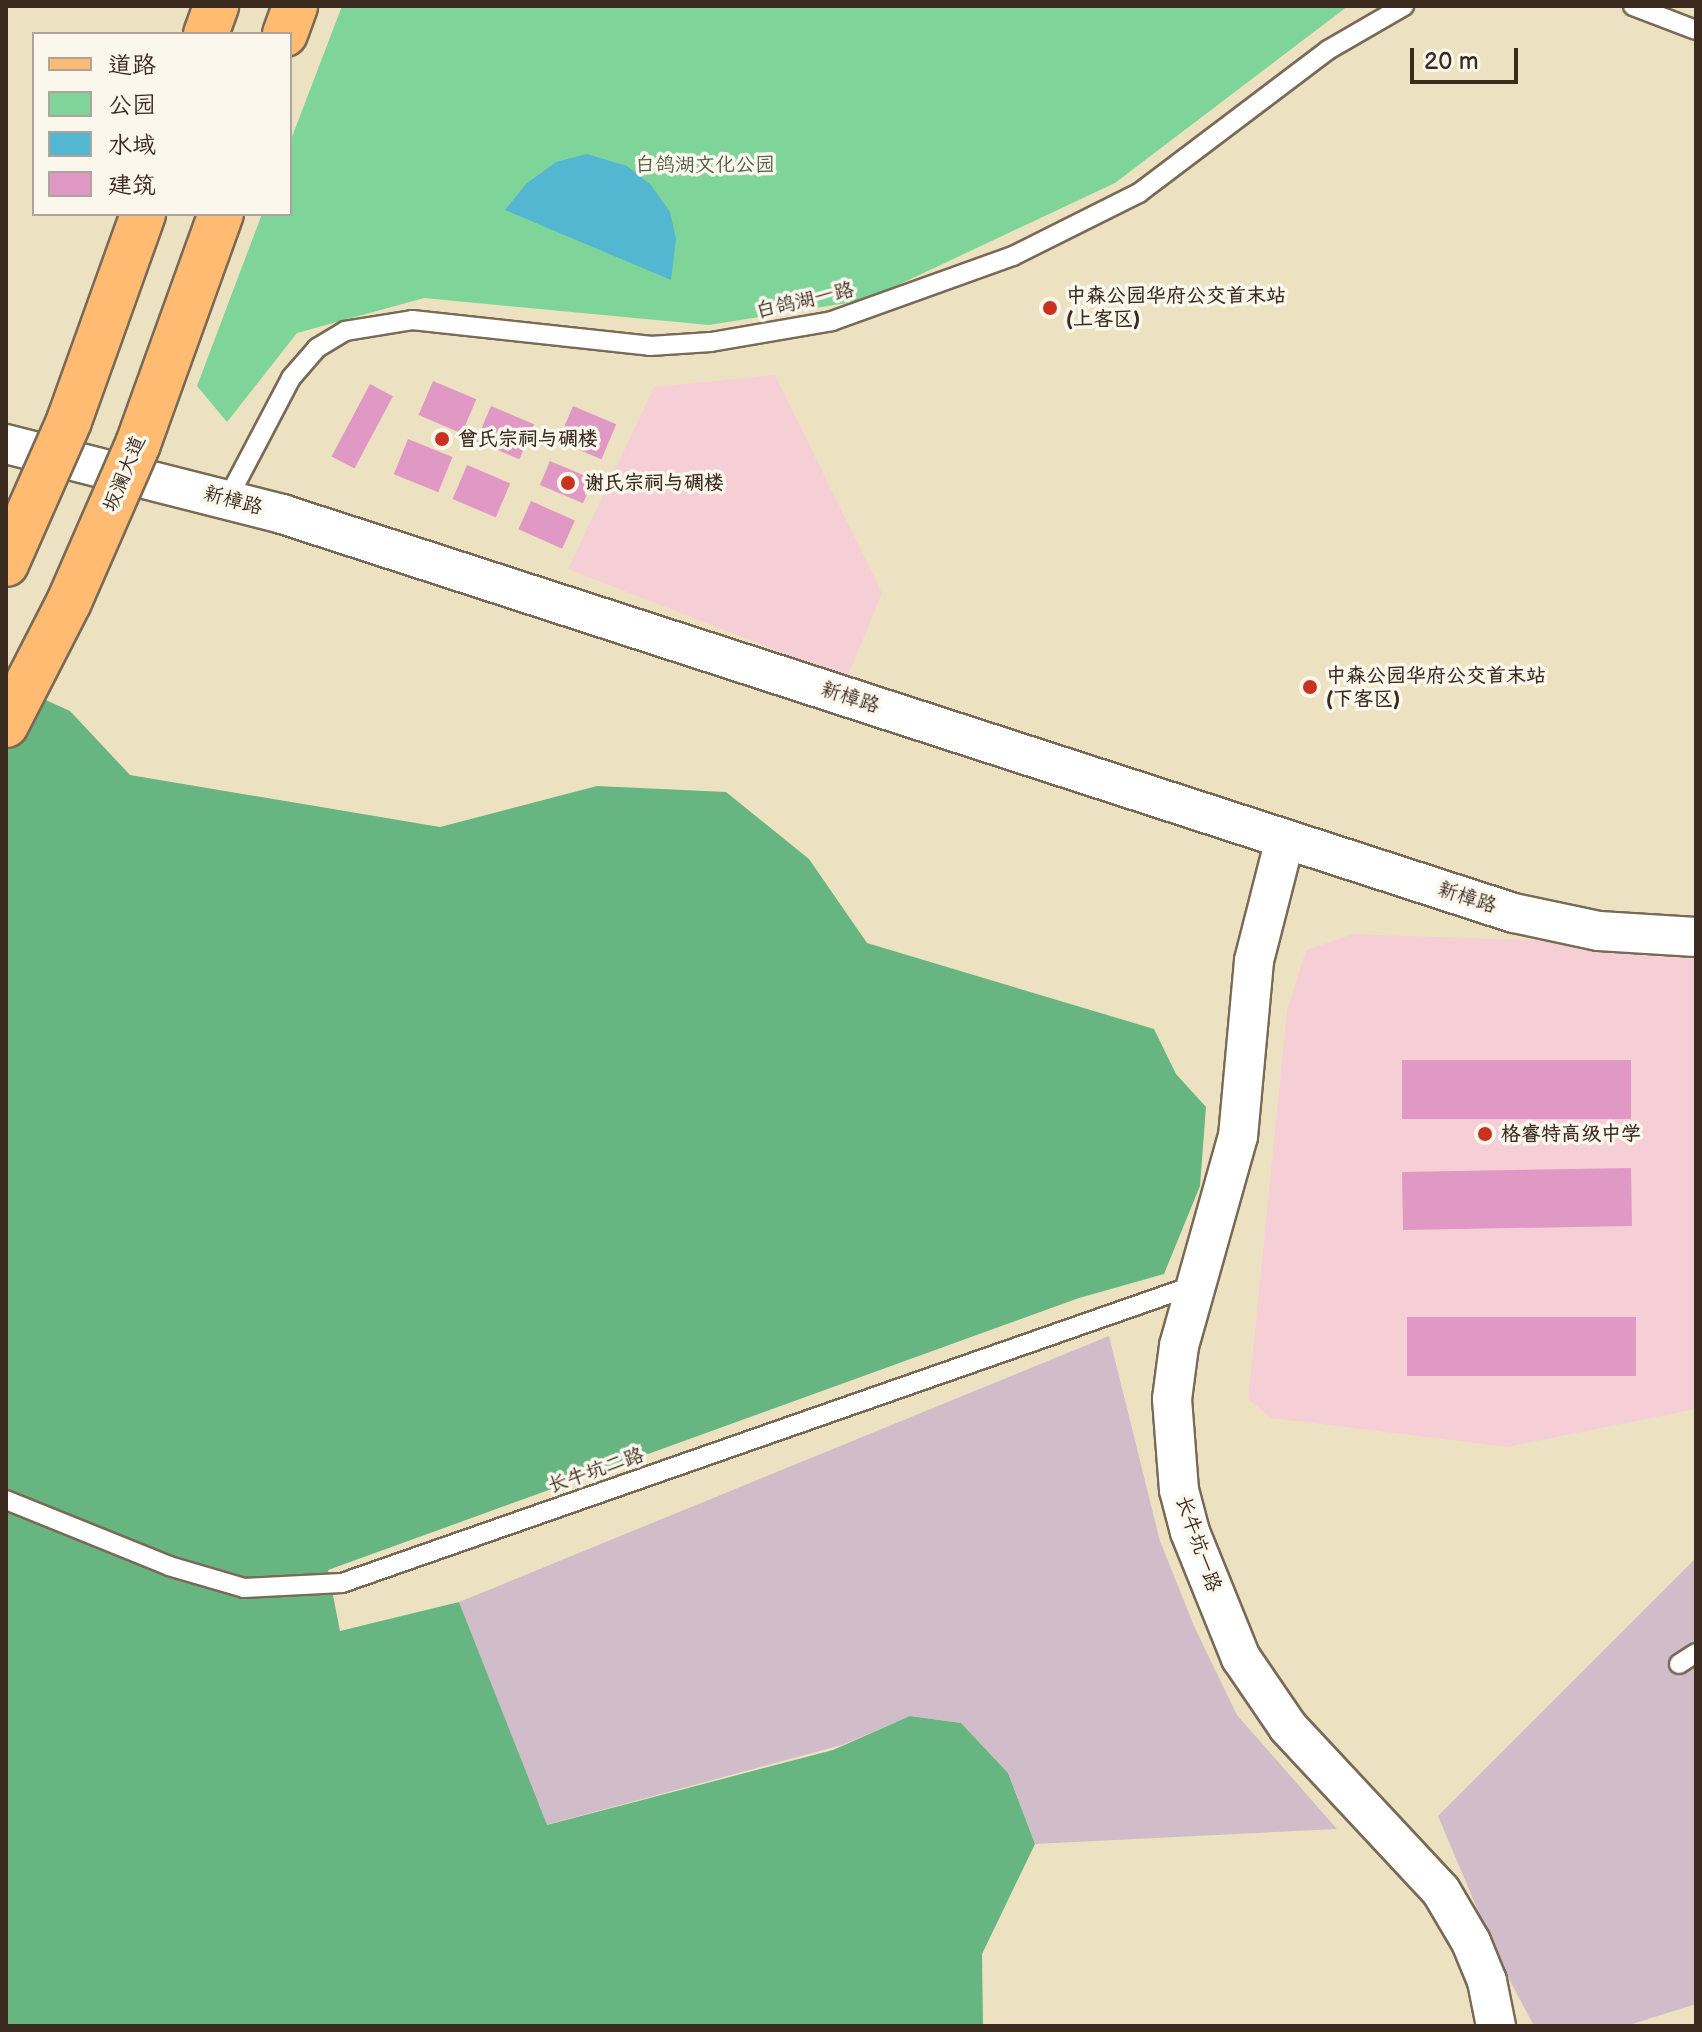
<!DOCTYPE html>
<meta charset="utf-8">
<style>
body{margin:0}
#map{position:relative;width:1702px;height:2032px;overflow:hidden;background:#ece2c2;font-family:"Balsamiq Sans","LXGW WenKai TC",sans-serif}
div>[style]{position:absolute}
.built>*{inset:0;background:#f6cfd6}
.industrial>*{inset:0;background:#d1bdc9}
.green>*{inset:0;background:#7fd599}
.forest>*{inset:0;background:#67b681}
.water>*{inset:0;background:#54b7d2}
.building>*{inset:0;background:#e099c4;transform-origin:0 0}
.roads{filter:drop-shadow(2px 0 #796a57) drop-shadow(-2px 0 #796a57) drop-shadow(0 2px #796a57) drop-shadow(0 -2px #796a57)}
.lane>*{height:18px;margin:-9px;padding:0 9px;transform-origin:9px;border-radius:9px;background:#fff}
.street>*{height:38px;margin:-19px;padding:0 19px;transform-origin:19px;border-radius:19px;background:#fff}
.primary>*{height:44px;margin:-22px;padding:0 22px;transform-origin:22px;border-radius:22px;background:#ffbb71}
.bridges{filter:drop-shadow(2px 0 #796a57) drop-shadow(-2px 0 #796a57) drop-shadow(0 2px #796a57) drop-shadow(0 -2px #796a57)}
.primary-bridge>*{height:44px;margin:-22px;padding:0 22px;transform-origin:22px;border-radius:22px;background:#ffbb71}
.dots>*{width:22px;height:22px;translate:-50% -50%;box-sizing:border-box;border:4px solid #fbf7ec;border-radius:50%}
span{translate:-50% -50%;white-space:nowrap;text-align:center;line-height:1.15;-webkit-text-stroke:7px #fbf7ec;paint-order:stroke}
.park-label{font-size:20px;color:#4f5d43}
.poi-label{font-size:20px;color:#3b2a1e;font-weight:700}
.left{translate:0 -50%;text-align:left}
.street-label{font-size:20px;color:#3b2a1e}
.frame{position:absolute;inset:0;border:8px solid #3b2a1e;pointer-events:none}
.legend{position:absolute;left:32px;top:32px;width:260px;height:184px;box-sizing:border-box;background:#fbf7ec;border:2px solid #aea59a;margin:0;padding:10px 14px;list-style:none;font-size:24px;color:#3b2a1e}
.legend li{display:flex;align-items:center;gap:16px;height:40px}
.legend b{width:40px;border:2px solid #aea59a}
.scale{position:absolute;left:1410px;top:48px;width:108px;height:36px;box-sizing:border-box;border:4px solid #3b2a1e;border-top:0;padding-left:10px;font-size:24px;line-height:28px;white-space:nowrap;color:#3b2a1e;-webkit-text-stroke:6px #fbf7ec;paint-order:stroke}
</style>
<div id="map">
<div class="built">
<i style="clip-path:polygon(775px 375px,882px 593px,847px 678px,568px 569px,654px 387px)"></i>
<i style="clip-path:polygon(1353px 934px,1696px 946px,1696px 1409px,1507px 1447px,1271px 1418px,1248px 1399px,1287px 1010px,1306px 950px)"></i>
</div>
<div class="industrial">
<i style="clip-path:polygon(1109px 1336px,1160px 1541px,1194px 1626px,1237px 1715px,1337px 1829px,1035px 1844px,1008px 1773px,961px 1723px,911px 1716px,842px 1745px,546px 1825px,459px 1602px)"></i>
<i style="clip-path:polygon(1696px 1558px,1696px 2004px,1626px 2026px,1534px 2026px,1498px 1958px,1438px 1816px)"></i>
</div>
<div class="green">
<i style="clip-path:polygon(342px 6px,1348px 6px,1115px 183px,866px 300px,709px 325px,424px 298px,297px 333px,227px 422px,197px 386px,262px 214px,290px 214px,290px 142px)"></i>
</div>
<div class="forest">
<i style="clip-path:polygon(6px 682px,70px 711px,130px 775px,440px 827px,597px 786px,726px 792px,809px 859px,867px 943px,1154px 1029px,1176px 1074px,1206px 1107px,1200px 1186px,1164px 1274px,1079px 1298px,328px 1570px,340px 1631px,459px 1602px,547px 1825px,833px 1750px,910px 1716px,961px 1723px,1008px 1773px,1035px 1844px,982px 1954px,983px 2026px,6px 2026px)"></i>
</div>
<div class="water">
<i style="clip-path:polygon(587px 154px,627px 166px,651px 185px,670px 212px,676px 239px,671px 280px,505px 210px,526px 184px,556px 162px)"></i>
</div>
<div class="building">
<i style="left:433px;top:381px;width:47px;height:37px;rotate:23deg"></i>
<i style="left:370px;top:384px;width:26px;height:82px;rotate:28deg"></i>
<i style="left:491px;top:406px;width:47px;height:38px;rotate:23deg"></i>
<i style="left:573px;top:406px;width:47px;height:38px;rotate:23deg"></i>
<i style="left:408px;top:439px;width:48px;height:38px;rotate:22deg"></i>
<i style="left:550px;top:461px;width:47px;height:26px;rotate:23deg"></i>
<i style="left:467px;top:465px;width:47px;height:37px;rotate:23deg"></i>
<i style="left:531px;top:501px;width:48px;height:31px;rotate:24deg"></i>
<i style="left:1631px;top:1060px;width:59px;height:229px;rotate:90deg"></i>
<i style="left:1631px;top:1168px;width:58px;height:229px;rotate:89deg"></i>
<i style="left:1636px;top:1317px;width:59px;height:229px;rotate:90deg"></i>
</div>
<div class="roads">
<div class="lane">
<i style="left:1633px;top:6px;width:67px;rotate:20.9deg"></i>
<i style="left:227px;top:500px;width:138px;rotate:-62.3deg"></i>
<i style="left:291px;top:378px;width:40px;rotate:-49deg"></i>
<i style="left:317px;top:348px;width:33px;rotate:-31deg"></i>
<i style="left:345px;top:331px;width:68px;rotate:-9.3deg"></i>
<i style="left:412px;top:320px;width:239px;rotate:6.2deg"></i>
<i style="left:650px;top:346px;width:61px;rotate:-3.8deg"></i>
<i style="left:711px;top:342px;width:123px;rotate:-9.8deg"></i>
<i style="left:832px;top:321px;width:192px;rotate:-19.8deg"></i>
<i style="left:1013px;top:256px;width:141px;rotate:-26.6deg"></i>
<i style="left:1139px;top:193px;width:237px;rotate:-37.1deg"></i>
<i style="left:1328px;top:50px;width:88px;rotate:-30.1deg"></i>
<i style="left:6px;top:1500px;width:176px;rotate:22deg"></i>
<i style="left:169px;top:1566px;width:78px;rotate:16.3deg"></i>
<i style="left:244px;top:1588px;width:98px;rotate:-2.9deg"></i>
<i style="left:342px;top:1583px;width:904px;rotate:-19.26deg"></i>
<i style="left:1679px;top:1664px;width:20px;rotate:-33deg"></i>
</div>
<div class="street">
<i style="left:6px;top:444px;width:285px;rotate:14.2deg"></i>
<i style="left:282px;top:514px;width:1295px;rotate:17.95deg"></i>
<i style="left:1514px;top:913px;width:87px;rotate:12deg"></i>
<i style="left:1599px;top:931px;width:97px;rotate:3.5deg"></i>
<i style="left:1285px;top:839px;width:126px;rotate:104.3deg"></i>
<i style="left:1254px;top:961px;width:176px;rotate:95.2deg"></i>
<i style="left:1238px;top:1136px;width:218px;rotate:105.7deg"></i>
<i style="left:1179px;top:1346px;width:53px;rotate:97.5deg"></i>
<i style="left:1172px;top:1399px;width:91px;rotate:85.6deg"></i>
<i style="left:1179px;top:1490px;width:43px;rotate:75.3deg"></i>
<i style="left:1190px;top:1532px;width:136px;rotate:68deg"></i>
<i style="left:1241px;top:1658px;width:83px;rotate:55.7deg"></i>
<i style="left:1288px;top:1727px;width:224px;rotate:47deg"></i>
<i style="left:1441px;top:1891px;width:59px;rotate:59.5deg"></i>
<i style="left:1471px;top:1942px;width:42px;rotate:67.7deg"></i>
<i style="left:1487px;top:1981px;width:46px;rotate:78.7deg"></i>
</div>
<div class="primary">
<i style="left:206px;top:34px;width:30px;rotate:-70deg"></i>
<i style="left:285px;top:34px;width:30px;rotate:-70deg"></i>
</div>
</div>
<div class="bridges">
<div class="primary-bridge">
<i style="left:6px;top:564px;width:156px;rotate:-66.2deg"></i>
<i style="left:69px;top:421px;width:220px;rotate:-70.3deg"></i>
<i style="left:6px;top:725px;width:138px;rotate:-62.9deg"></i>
<i style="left:69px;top:602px;width:172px;rotate:-66.4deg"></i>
<i style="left:138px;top:444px;width:245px;rotate:-70.2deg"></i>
</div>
</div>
<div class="dots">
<i style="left:1050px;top:308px;background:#c8321e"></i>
<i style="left:442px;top:439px;background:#c8321e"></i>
<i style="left:568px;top:483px;background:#c8321e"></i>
<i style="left:1310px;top:687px;background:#c8321e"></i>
<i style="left:1485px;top:1134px;background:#c8321e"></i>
</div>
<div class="park-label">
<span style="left:705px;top:165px">白鸽湖文化公园</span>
</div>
<div class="poi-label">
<span class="left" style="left:1066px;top:308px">中森公园华府公交首末站<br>(上客区)</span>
<span class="left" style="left:458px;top:439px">曾氏宗祠与碉楼</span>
<span class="left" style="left:584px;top:483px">谢氏宗祠与碉楼</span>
<span class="left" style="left:1326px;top:688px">中森公园华府公交首末站<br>(下客区)</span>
<span class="left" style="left:1501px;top:1134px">格睿特高级中学</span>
</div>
<div class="street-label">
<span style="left:805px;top:301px;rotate:-13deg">白鸽湖一路</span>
<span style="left:125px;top:474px;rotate:-68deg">坂澜大道</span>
<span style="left:233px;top:501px;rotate:15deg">新樟路</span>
<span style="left:850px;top:698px;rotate:18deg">新樟路</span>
<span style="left:1467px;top:898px;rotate:18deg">新樟路</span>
<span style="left:596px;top:1471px;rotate:-19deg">长牛坑二路</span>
<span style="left:1198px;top:1544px;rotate:71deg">长牛坑一路</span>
</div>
<div class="frame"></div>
<ul class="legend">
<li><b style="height:10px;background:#ffbb71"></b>道路</li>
<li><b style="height:22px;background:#7fd599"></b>公园</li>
<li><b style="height:22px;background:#54b7d2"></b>水域</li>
<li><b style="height:22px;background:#e099c4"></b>建筑</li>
</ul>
<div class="scale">20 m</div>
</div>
